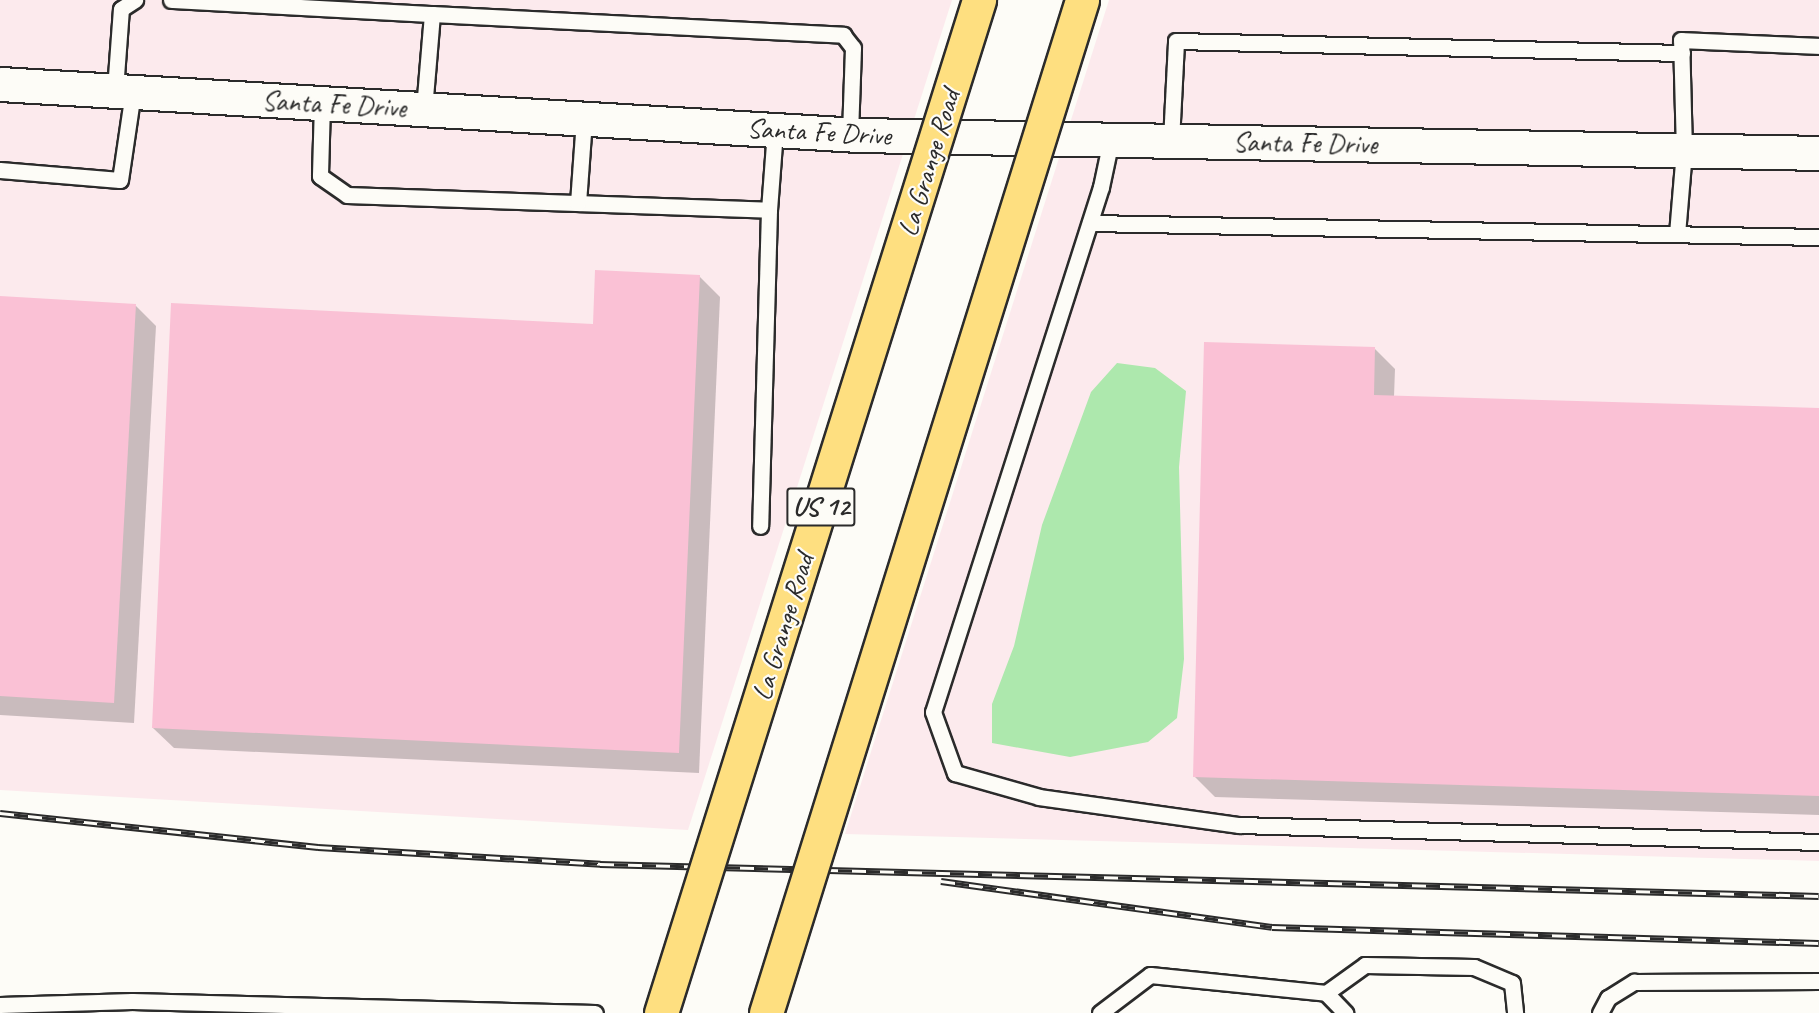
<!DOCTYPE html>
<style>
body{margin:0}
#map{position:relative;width:1819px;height:1013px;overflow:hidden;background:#fdfcf7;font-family:Caveat,sans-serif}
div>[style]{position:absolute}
.built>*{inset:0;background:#fceaed}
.green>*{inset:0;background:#ade8ad}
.shadow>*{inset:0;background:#0003}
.building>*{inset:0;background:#fac1d5}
.roads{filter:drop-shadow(2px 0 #2b2b2b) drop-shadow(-2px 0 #2b2b2b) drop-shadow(0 2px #2b2b2b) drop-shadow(0 -2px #2b2b2b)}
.lane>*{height:15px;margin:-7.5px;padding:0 7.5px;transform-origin:7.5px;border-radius:7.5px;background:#fdfcf7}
.secondary>*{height:33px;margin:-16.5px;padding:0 16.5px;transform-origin:16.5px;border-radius:16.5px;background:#fdfcf7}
.rail>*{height:7px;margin-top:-3.5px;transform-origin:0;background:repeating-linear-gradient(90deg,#fdfcf7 0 14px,#2b2b2b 0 28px);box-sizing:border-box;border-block:2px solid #2b2b2b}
.bridges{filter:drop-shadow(2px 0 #2b2b2b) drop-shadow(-2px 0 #2b2b2b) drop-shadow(0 2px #2b2b2b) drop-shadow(0 -2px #2b2b2b)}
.highway-bridge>*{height:33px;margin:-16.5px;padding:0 16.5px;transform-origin:16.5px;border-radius:16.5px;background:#fedf80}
span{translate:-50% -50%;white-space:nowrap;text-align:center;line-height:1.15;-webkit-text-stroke:4.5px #fdfcf7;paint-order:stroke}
.shield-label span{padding:2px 4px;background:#fdfcf7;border:2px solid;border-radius:4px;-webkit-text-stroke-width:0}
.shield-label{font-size:27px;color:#2b2b2b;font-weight:700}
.street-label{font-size:28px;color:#2b2b2b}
</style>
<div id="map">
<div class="built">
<i style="clip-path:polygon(0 0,952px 0,688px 830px,0 790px)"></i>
<i style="clip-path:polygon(1109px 0,1819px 0,1819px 861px,845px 834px)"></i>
</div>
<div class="green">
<i style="clip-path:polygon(1117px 363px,1155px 368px,1186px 391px,1179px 467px,1184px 659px,1177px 718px,1148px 742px,1070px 757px,992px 743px,992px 704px,1014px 646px,1042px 525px,1091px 392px)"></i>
</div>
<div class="shadow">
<i style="clip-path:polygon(699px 276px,720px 297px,699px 773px,174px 748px,153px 728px,594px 325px)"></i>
<i style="clip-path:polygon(0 297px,136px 306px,156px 326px,134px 723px,0 715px)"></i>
<i style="clip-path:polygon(1375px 349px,1395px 369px,1394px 397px,1819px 410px,1819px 815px,1215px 797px,1195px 777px)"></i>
</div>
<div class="building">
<i style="clip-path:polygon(595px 270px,700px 275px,679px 753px,152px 728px,171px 303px,593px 324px)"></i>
<i style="clip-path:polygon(0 296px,136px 304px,114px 703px,0 696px)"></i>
<i style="clip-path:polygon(1204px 342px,1375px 347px,1374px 395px,1819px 408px,1819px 796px,1193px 777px)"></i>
</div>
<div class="roads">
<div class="lane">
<i style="left:171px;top:0;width:261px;rotate:3.1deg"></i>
<i style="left:432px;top:14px;width:95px;rotate:94.8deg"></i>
<i style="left:432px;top:14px;width:412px;rotate:2.9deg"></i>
<i style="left:843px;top:35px;width:16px;rotate:52deg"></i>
<i style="left:853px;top:48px;width:86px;rotate:92deg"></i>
<i style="left:115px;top:90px;width:81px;rotate:-85.8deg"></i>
<i style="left:121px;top:9px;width:17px;rotate:-33deg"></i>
<i style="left:322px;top:103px;width:73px;rotate:91.6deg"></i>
<i style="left:320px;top:176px;width:33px;rotate:35deg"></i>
<i style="left:347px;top:195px;width:422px;rotate:2deg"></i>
<i style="left:769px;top:210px;width:316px;rotate:91.6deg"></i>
<i style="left:1111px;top:140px;width:48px;rotate:102deg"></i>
<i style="left:1101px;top:187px;width:551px;rotate:107.74deg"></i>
<i style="left:933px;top:712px;width:65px;rotate:70.2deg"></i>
<i style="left:955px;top:773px;width:87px;rotate:15.9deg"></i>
<i style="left:1039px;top:797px;width:202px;rotate:8deg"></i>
<i style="left:1239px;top:825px;width:580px;rotate:1.68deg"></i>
<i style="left:1171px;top:141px;width:100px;rotate:-87.1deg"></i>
<i style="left:1176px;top:41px;width:506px;rotate:1.36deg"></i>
<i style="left:0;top:170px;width:120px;rotate:4.8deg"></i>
<i style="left:120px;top:180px;width:89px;rotate:-81.6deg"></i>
<i style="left:578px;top:203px;width:84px;rotate:-85.9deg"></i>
<i style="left:769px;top:210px;width:80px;rotate:-85.7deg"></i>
<i style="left:1090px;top:223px;width:729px;rotate:1.1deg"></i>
<i style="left:1677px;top:234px;width:83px;rotate:-85.2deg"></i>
<i style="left:1684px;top:151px;width:111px;rotate:-91.5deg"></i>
<i style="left:1681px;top:40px;width:138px;rotate:2.5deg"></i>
<i style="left:1326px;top:993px;width:28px;rotate:46deg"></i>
<i style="left:0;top:1005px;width:132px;rotate:-1.7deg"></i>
<i style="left:132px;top:1001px;width:463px;rotate:1.5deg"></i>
<i style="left:1100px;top:1013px;width:63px;rotate:-37.2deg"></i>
<i style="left:1150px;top:975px;width:177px;rotate:5.8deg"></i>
<i style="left:1326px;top:993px;width:48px;rotate:-35.7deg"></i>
<i style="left:1365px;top:965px;width:109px;rotate:1.1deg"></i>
<i style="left:1474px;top:967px;width:41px;rotate:22.8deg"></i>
<i style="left:1512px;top:983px;width:30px;rotate:84deg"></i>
<i style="left:1600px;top:1013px;width:17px;rotate:-62deg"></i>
<i style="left:1608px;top:998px;width:31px;rotate:-32deg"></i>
<i style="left:1634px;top:982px;width:185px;rotate:-0.3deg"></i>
</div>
<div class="secondary">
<i style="left:0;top:84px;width:861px;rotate:3.4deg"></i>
<i style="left:859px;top:135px;width:960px;rotate:1.07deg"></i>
</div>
</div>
<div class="rail">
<i style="left:0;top:813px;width:320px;rotate:6.1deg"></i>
<i style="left:318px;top:847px;width:283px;rotate:3.4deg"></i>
<i style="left:600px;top:864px;width:1219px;rotate:1.5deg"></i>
<i style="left:941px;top:881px;width:334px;rotate:7.9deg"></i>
<i style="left:1272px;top:927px;width:547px;rotate:1.68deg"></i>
</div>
<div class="bridges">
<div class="highway-bridge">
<i style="left:661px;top:1013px;width:1062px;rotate:-72.57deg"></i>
<i style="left:766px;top:1013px;width:1061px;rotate:-72.67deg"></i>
</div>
</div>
<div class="shield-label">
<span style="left:821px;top:507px">US 12</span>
</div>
<div class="street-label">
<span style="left:334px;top:104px;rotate:3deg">Santa Fe Drive</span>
<span style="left:819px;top:132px;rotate:3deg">Santa Fe Drive</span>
<span style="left:1305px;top:143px;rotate:1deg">Santa Fe Drive</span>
<span style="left:929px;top:163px;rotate:-73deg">La Grange Road</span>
<span style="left:783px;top:627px;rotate:-73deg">La Grange Road</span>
</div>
</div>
